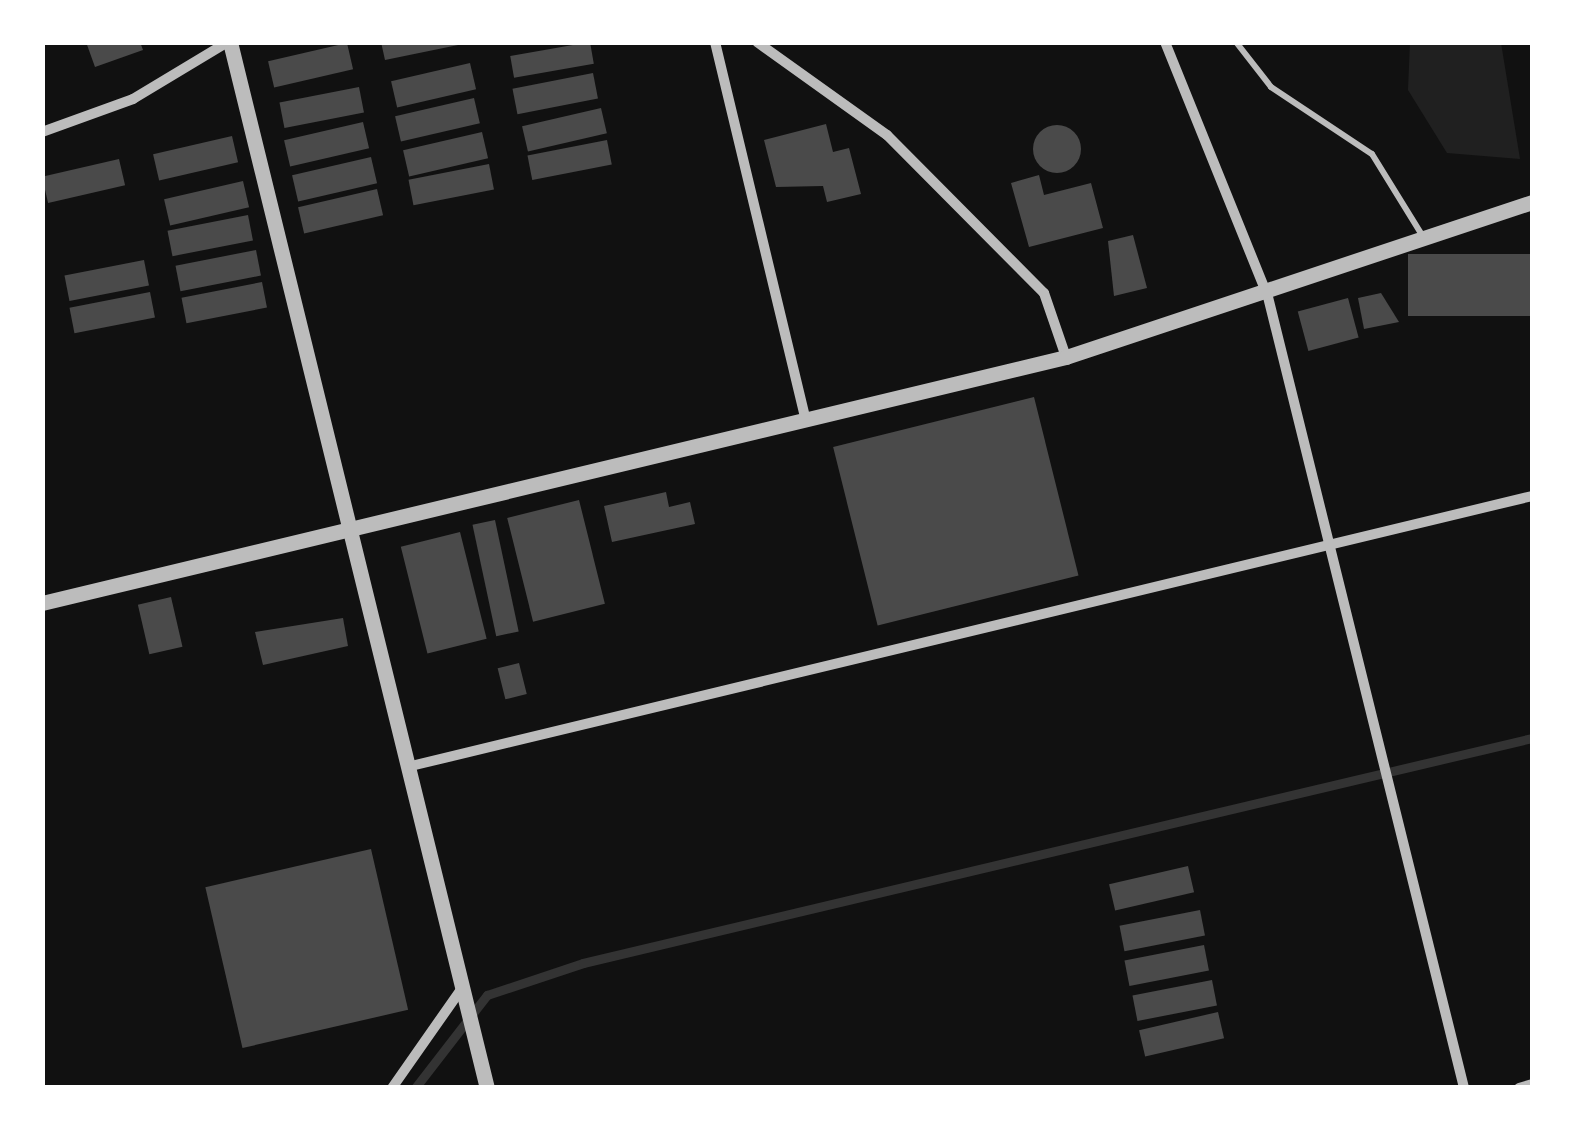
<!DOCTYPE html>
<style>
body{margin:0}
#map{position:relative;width:1575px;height:1130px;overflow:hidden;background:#111;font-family:Overpass,sans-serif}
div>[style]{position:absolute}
.green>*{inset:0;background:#202020}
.stream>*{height:9px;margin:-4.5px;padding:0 4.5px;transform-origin:4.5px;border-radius:4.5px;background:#333}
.building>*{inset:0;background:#4a4a4a;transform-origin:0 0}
.round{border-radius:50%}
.service>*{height:6px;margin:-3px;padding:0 3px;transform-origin:3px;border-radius:3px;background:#bcbcbc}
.minor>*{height:10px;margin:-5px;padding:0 5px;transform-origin:5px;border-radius:5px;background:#bcbcbc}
.tertiary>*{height:15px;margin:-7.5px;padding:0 7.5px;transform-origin:7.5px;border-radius:7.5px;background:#bcbcbc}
span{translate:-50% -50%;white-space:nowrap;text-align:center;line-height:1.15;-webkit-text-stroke:10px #fff;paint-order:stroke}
.frame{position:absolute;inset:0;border:45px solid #fff;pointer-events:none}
</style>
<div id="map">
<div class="green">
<i style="clip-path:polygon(1410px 43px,1501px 43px,1520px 159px,1447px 153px,1408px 90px)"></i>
</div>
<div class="stream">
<i style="left:415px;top:1088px;width:118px;rotate:-52.3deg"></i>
<i style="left:487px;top:995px;width:101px;rotate:-18.4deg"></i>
<i style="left:583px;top:963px;width:975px;rotate:-13.34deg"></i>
</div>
<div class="building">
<i style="clip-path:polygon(86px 42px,140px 42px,143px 50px,95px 67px)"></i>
<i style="clip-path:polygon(381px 42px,463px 42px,463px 44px,385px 60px)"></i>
<i style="left:590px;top:42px;width:22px;height:81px;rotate:80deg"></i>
<i style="left:347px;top:43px;width:27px;height:81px;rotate:77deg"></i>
<i style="left:470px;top:63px;width:27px;height:81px;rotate:77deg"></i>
<i style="left:593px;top:73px;width:26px;height:82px;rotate:79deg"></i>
<i style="left:359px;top:87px;width:26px;height:81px;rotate:79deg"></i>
<i style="left:474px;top:98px;width:26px;height:81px;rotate:77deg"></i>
<i style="left:601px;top:108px;width:26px;height:81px;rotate:77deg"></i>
<i style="left:363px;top:122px;width:27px;height:81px;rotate:77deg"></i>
<i style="clip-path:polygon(826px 124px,833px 152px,849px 148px,861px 194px,827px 202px,823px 186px,776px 187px,764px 140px)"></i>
<i class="round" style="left:1033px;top:125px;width:48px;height:48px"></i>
<i style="left:482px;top:132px;width:27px;height:81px;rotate:77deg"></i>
<i style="left:232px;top:136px;width:27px;height:81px;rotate:77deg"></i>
<i style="left:607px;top:140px;width:25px;height:81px;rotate:79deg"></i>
<i style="left:371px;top:157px;width:27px;height:81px;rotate:77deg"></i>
<i style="left:119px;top:159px;width:27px;height:79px;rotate:77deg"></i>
<i style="left:489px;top:164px;width:26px;height:82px;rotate:79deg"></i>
<i style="clip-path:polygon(1039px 175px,1044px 195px,1091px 183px,1103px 228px,1029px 247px,1011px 183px)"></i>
<i style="left:243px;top:181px;width:27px;height:81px;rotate:77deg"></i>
<i style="left:377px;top:189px;width:27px;height:81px;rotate:77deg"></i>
<i style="left:248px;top:215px;width:26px;height:82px;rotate:79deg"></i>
<i style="clip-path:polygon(1133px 235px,1147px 288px,1114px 296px,1108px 241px)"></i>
<i style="left:256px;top:250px;width:26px;height:82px;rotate:79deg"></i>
<i style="left:1532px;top:254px;width:62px;height:124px;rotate:90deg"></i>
<i style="left:144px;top:260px;width:26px;height:81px;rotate:79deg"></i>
<i style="left:262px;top:282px;width:26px;height:82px;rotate:79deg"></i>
<i style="left:150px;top:292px;width:26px;height:82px;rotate:79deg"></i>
<i style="clip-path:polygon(1381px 293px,1399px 322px,1364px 329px,1358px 298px)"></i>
<i style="left:1348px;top:298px;width:41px;height:52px;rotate:75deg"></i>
<i style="left:1034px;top:397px;width:184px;height:207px;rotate:76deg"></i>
<i style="clip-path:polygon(666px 492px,669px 507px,690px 502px,695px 524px,612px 542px,604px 506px)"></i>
<i style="left:579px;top:500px;width:107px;height:74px;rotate:76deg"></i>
<i style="left:495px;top:520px;width:114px;height:23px;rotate:78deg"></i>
<i style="left:460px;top:532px;width:110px;height:61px;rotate:76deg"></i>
<i style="left:171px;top:597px;width:51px;height:34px;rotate:77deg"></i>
<i style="clip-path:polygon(343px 618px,348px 646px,263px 665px,255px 632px)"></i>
<i style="left:519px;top:663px;width:32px;height:22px;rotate:76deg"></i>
<i style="left:371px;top:849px;width:165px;height:170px;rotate:77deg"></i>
<i style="left:1188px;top:866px;width:27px;height:81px;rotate:77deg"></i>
<i style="left:1200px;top:910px;width:26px;height:82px;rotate:79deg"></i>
<i style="left:1204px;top:945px;width:26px;height:81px;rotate:79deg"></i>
<i style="left:1212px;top:980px;width:26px;height:81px;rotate:79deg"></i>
<i style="left:1218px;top:1012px;width:27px;height:81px;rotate:77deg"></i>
</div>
<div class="service">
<i style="left:1236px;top:42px;width:57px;rotate:52.1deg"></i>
<i style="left:1271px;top:87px;width:121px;rotate:33.6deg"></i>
<i style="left:1372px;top:154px;width:95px;rotate:58.3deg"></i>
</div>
<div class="minor">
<i style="left:715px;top:42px;width:390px;rotate:76.5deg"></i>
<i style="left:757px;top:42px;width:160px;rotate:35.6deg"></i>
<i style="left:887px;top:135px;width:223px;rotate:45.2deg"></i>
<i style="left:1044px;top:293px;width:68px;rotate:71deg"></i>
<i style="left:1165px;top:42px;width:275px;rotate:68deg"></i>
<i style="left:1268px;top:297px;width:815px;rotate:76.08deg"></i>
<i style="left:42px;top:132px;width:97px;rotate:-19.9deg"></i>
<i style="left:133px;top:99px;width:111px;rotate:-31deg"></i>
<i style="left:411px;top:766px;width:1153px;rotate:-13.54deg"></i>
<i style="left:392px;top:1088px;width:122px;rotate:-55deg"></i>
<i style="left:1519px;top:1088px;width:14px;rotate:-17deg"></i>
</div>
<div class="tertiary">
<i style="left:230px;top:42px;width:1077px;rotate:76.2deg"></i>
<i style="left:42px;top:603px;width:1053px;rotate:-13.51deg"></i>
<i style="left:1066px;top:357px;width:491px;rotate:-18.4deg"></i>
</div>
<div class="frame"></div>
</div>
